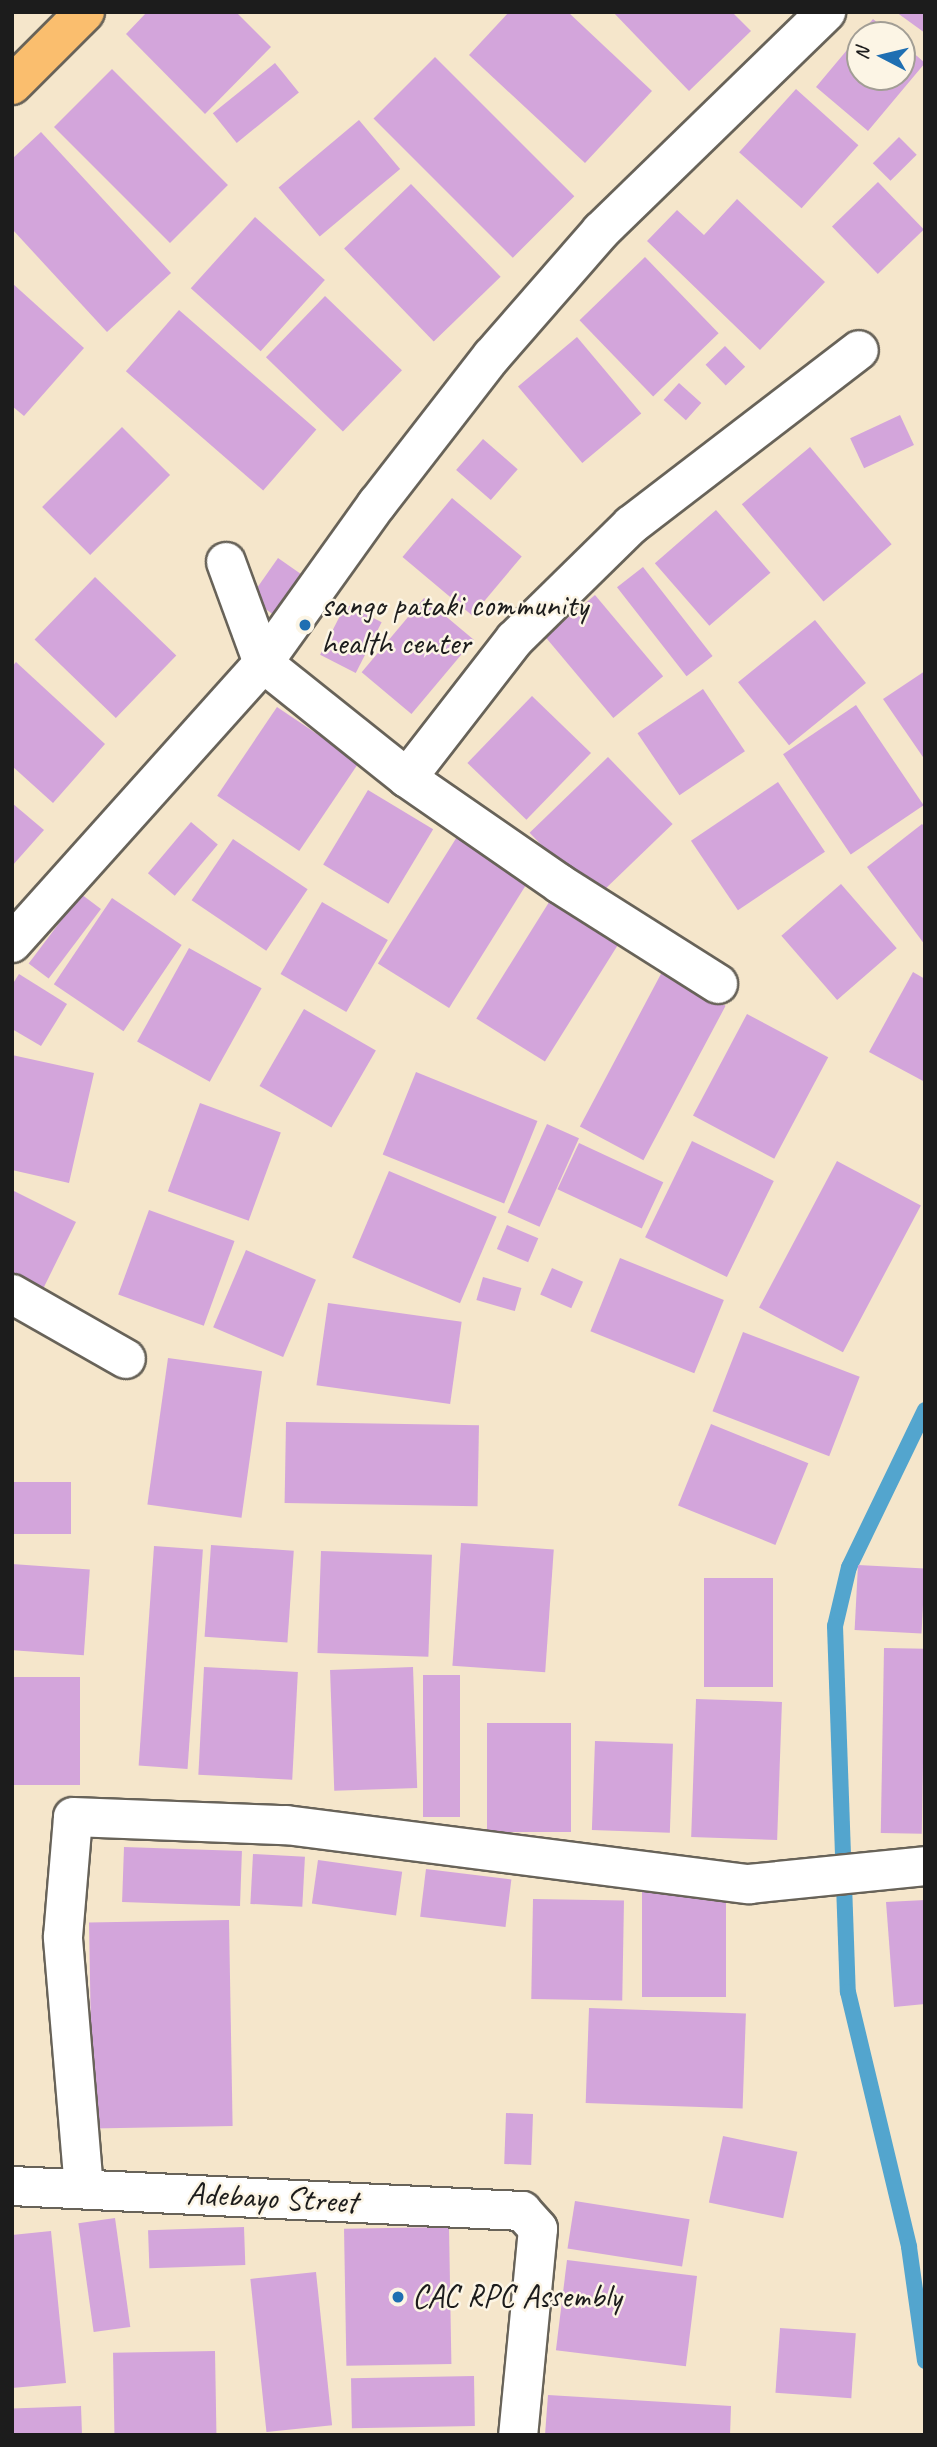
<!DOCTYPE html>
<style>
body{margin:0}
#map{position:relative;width:937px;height:2447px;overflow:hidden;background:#f5e6cb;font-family:Caveat,sans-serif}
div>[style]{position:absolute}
.stream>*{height:16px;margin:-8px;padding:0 8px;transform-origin:8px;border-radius:8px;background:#53a5ce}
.building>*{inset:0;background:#d3a5db;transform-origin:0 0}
.roads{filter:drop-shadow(2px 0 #686359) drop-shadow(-2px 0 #686359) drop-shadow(0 2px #686359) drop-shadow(0 -2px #686359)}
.street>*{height:38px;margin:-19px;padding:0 19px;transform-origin:19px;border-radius:19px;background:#fff}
.primary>*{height:38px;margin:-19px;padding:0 19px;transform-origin:19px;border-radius:19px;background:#fabe6e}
.dots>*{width:19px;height:19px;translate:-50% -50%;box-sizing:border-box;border:4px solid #fcf5e5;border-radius:50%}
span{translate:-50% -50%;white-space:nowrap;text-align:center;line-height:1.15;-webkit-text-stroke:5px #fcf5e5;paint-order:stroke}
.poi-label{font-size:33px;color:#1c1c1c}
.left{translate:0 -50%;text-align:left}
.street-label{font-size:33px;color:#1c1c1c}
.frame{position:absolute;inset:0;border:14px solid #1c1c1c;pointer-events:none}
.north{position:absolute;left:846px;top:21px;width:70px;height:70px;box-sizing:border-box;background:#fcf5e5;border:2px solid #a29e95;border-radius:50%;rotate:277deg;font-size:19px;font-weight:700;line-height:28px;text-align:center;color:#1c1c1c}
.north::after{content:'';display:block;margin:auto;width:24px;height:32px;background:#1f6fb2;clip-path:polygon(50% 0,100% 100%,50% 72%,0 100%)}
</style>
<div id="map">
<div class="stream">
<i style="left:925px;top:1410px;width:174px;rotate:115.8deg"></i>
<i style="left:849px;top:1567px;width:61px;rotate:103.3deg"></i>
<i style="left:835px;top:1626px;width:366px;rotate:88deg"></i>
<i style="left:848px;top:1992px;width:262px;rotate:76.5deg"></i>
<i style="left:909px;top:2247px;width:115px;rotate:82deg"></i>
</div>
<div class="building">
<i style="clip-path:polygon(147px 12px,236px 12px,271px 47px,205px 114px,126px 34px)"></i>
<i style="clip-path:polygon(509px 12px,568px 12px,652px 91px,585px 163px,469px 55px)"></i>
<i style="clip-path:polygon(613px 12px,732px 12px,751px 31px,689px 91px)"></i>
<i style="clip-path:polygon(896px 12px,925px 12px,925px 33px)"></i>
<i style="clip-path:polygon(873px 19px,892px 35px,860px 35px,860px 77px,902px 77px,902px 43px,925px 63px,868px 131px,816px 87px)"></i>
<i style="left:435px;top:57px;width:197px;height:87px;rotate:45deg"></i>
<i style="left:275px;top:63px;width:38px;height:80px;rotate:51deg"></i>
<i style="left:112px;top:69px;width:164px;height:82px;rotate:45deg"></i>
<i style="left:796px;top:89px;width:84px;height:85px;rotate:42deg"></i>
<i style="left:359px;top:120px;width:64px;height:105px;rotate:50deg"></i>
<i style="clip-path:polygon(41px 132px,171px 273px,107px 332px,12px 229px,12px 159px)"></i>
<i style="left:899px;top:137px;width:25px;height:37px;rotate:45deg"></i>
<i style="left:878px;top:182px;width:66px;height:64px;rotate:46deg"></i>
<i style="left:411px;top:184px;width:129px;height:93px;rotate:46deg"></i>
<i style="clip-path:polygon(737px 199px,825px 282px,760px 350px,647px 241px,677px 210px,704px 235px)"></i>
<i style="left:255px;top:217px;width:94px;height:96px;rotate:42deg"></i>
<i style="left:645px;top:257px;width:106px;height:91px;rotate:46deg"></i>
<i style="clip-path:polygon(12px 283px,84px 348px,24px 416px,12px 406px)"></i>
<i style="left:325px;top:296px;width:107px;height:85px;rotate:44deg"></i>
<i style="left:179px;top:310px;width:182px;height:81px;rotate:41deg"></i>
<i style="left:577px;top:337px;width:100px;height:77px;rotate:50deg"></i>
<i style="left:725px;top:346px;width:29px;height:27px;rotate:46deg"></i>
<i style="left:679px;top:383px;width:30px;height:23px;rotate:42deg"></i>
<i style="left:900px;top:415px;width:33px;height:55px;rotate:65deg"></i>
<i style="left:122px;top:427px;width:68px;height:113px;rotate:45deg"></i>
<i style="left:483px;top:439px;width:46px;height:41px;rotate:41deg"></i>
<i style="left:810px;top:447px;width:127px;height:89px;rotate:50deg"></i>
<i style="left:452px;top:498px;width:91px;height:77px;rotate:40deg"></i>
<i style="left:716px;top:510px;width:83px;height:81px;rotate:49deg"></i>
<i style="left:278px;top:558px;width:35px;height:49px;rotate:35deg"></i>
<i style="left:643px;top:567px;width:113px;height:33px;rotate:52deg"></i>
<i style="left:95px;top:577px;width:113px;height:87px;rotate:44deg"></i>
<i style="left:595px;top:595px;width:106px;height:65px;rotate:50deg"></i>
<i style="left:424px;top:598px;width:65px;height:97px;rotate:40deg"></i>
<i style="left:346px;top:604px;width:40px;height:57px;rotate:27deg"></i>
<i style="left:815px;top:620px;width:81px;height:99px;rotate:51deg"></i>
<i style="clip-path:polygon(16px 662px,105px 744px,53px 803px,12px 766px,12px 667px)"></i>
<i style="clip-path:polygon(925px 671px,925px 760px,883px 699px)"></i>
<i style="left:703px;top:689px;width:75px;height:79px;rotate:56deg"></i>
<i style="left:532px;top:696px;width:82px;height:93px;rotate:44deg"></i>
<i style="left:856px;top:705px;width:121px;height:88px;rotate:56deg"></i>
<i style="left:277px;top:707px;width:99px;height:107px;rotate:34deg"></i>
<i style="left:608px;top:757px;width:93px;height:109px;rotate:46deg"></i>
<i style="left:778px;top:782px;width:84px;height:105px;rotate:56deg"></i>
<i style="left:368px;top:790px;width:76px;height:87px;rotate:31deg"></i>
<i style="clip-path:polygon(12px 803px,44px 830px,12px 866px)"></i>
<i style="left:191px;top:822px;width:35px;height:67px;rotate:40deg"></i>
<i style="clip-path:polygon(922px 824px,925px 827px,925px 945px,867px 867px)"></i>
<i style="left:460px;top:832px;width:84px;height:155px;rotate:32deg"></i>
<i style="left:233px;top:839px;width:90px;height:74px;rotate:34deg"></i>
<i style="left:841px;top:884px;width:85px;height:79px;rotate:49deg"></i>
<i style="left:81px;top:894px;width:25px;height:87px;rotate:37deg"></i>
<i style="left:112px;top:898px;width:84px;height:104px;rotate:34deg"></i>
<i style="left:551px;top:899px;width:81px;height:141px;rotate:32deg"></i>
<i style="left:322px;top:902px;width:76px;height:83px;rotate:30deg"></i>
<i style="left:189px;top:948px;width:83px;height:107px;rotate:29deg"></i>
<i style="left:662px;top:972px;width:72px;height:175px;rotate:28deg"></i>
<i style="clip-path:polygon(913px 972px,925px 979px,925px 1082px,869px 1052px)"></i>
<i style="clip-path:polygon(19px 974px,67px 1004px,41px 1046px,12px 1029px,12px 985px)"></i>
<i style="left:304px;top:1009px;width:83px;height:89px;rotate:30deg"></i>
<i style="left:747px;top:1014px;width:92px;height:115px;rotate:28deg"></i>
<i style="clip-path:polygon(12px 1055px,94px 1073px,69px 1183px,12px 1170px)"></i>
<i style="left:416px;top:1072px;width:131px;height:89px;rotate:22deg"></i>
<i style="left:200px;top:1103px;width:86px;height:94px;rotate:20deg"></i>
<i style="left:547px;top:1124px;width:35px;height:97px;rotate:24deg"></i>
<i style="left:692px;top:1141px;width:91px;height:107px;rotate:26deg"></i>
<i style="left:579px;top:1143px;width:93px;height:51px;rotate:25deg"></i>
<i style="left:837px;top:1161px;width:95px;height:166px;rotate:28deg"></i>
<i style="left:389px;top:1171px;width:117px;height:94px;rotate:23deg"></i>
<i style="clip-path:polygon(12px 1190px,76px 1222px,43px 1289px,12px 1274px)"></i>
<i style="left:149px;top:1210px;width:91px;height:90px;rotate:20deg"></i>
<i style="left:507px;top:1225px;width:34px;height:26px;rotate:23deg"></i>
<i style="left:246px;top:1250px;width:76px;height:84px;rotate:23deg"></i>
<i style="left:620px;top:1258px;width:112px;height:79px;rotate:22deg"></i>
<i style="left:552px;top:1268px;width:34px;height:29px;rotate:24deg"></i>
<i style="left:483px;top:1277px;width:40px;height:24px;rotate:16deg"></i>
<i style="left:328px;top:1303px;width:135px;height:83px;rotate:8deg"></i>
<i style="left:743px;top:1332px;width:125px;height:85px;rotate:21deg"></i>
<i style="left:168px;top:1358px;width:95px;height:148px;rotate:8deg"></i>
<i style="left:286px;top:1422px;width:193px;height:81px;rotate:1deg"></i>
<i style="left:711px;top:1424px;width:105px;height:88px;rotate:22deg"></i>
<i style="left:12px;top:1482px;width:59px;height:52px"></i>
<i style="left:461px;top:1543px;width:93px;height:123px;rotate:4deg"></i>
<i style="left:211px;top:1545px;width:83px;height:92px;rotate:4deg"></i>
<i style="left:154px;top:1546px;width:49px;height:220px;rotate:4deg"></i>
<i style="left:321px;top:1551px;width:111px;height:102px;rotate:2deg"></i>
<i style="left:12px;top:1564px;width:78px;height:86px;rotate:4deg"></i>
<i style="left:858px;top:1565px;width:67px;height:65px;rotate:3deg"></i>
<i style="left:704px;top:1578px;width:69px;height:109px"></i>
<i style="left:884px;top:1648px;width:41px;height:185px;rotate:1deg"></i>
<i style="left:204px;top:1667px;width:94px;height:108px;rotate:3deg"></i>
<i style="left:413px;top:1667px;width:121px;height:83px;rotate:88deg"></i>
<i style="left:423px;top:1675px;width:37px;height:142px"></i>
<i style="left:12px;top:1677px;width:68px;height:108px"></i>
<i style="left:696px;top:1699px;width:86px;height:138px;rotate:2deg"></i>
<i style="left:487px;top:1723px;width:84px;height:109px"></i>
<i style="left:595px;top:1741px;width:78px;height:89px;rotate:2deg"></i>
<i style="left:124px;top:1847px;width:118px;height:55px;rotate:2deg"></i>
<i style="left:253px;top:1854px;width:52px;height:50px;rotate:3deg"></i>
<i style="left:318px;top:1860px;width:85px;height:44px;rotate:8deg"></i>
<i style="left:426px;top:1869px;width:86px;height:48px;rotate:7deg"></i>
<i style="left:642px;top:1892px;width:84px;height:105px"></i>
<i style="left:533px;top:1899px;width:91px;height:100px;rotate:1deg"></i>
<i style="clip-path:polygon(925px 1900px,925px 2004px,894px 2007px,886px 1902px)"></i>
<i style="left:229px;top:1920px;width:206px;height:140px;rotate:89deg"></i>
<i style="left:589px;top:2008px;width:157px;height:95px;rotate:2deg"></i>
<i style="left:506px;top:2113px;width:27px;height:51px;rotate:2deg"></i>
<i style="left:723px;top:2136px;width:76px;height:68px;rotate:12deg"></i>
<i style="left:575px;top:2201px;width:116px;height:48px;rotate:9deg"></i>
<i style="left:115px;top:2218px;width:110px;height:37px;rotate:82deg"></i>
<i style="left:244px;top:2227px;width:38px;height:96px;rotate:88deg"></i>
<i style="left:449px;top:2227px;width:137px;height:105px;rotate:89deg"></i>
<i style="clip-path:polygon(51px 2231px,66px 2383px,12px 2388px,12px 2235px)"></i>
<i style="left:567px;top:2260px;width:131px;height:91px;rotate:7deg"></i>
<i style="left:316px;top:2272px;width:154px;height:66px;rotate:84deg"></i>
<i style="left:780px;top:2328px;width:76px;height:65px;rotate:4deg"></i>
<i style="left:215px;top:2351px;width:84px;height:102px;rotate:89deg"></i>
<i style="left:474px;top:2376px;width:50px;height:123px;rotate:89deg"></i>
<i style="clip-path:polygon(548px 2395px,731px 2406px,730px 2435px,545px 2435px)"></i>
<i style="left:81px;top:2406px;width:29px;height:69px;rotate:88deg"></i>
</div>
<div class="roads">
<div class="street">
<i style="left:226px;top:562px;width:108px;rotate:69.9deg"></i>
<i style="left:263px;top:663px;width:184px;rotate:38.6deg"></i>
<i style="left:407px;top:778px;width:186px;rotate:34.7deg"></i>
<i style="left:560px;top:884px;width:187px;rotate:32.3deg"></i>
<i style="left:407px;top:778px;width:176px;rotate:-52.2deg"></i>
<i style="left:515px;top:639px;width:163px;rotate:-44.5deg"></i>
<i style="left:631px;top:525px;width:287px;rotate:-37.5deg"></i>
<i style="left:12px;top:943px;width:376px;rotate:-48.1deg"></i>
<i style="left:263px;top:663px;width:196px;rotate:-54.4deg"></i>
<i style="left:377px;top:504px;width:187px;rotate:-52.2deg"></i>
<i style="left:492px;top:356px;width:166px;rotate:-48.9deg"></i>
<i style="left:601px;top:231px;width:314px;rotate:-44.2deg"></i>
<i style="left:12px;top:1294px;width:131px;rotate:29.7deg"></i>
<i style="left:12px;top:2186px;width:511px;rotate:2.81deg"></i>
<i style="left:522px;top:2211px;width:24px;rotate:48deg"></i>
<i style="left:538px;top:2229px;width:207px;rotate:95.5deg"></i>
<i style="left:84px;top:2189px;width:253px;rotate:-94.8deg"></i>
<i style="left:63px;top:1937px;width:120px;rotate:-85.2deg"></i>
<i style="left:73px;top:1817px;width:213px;rotate:2.2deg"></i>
<i style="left:286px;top:1825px;width:467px;rotate:7.3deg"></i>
<i style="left:749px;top:1884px;width:177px;rotate:-5.8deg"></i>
</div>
<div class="primary">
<i style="left:12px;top:85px;width:103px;rotate:-45deg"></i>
</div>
</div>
<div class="dots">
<i style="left:305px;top:625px;background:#1f6fb2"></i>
<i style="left:398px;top:2297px;background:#1f6fb2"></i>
</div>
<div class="poi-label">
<span class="left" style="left:321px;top:625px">sango pataki community<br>health center</span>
<span class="left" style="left:412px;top:2297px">CAC RPC Assembly</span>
</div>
<div class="street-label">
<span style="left:272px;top:2198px;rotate:3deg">Adebayo Street</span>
</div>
<div class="frame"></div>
<div class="north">N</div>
</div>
